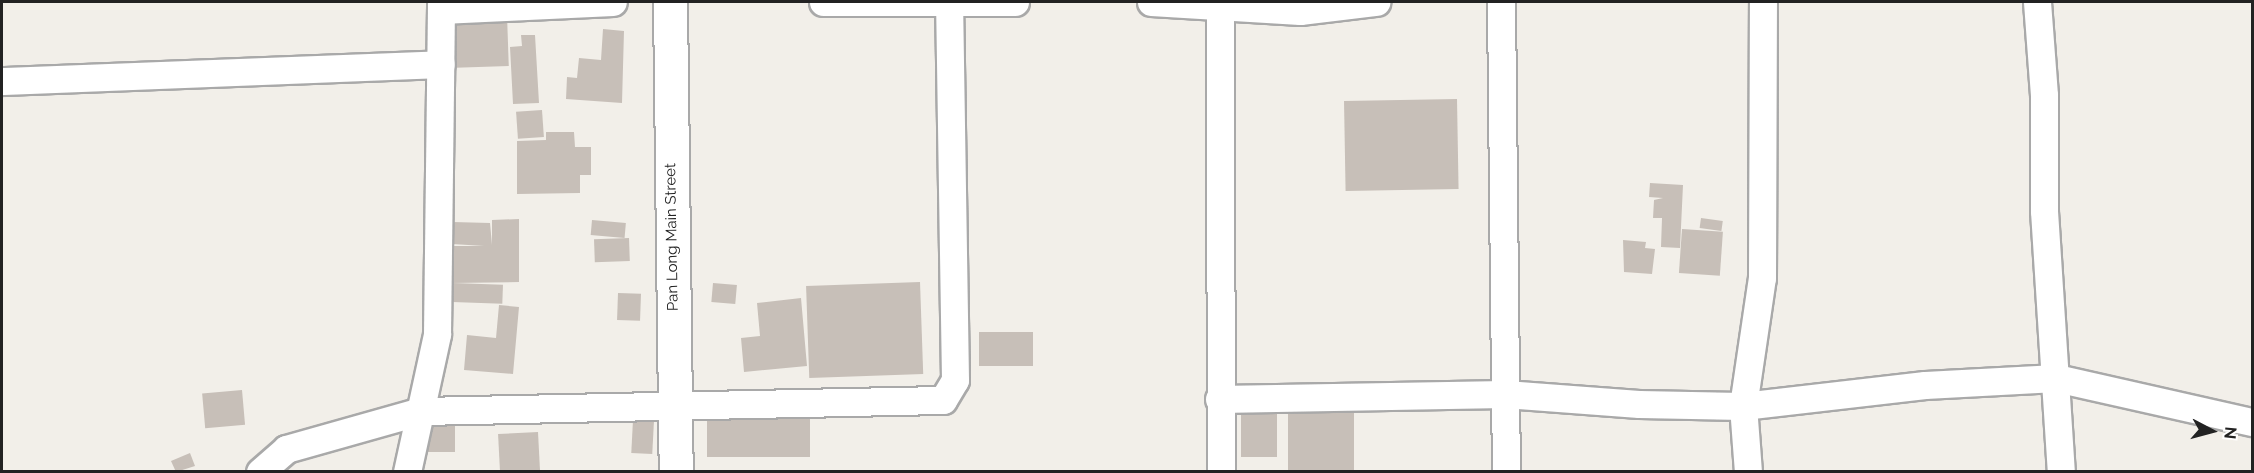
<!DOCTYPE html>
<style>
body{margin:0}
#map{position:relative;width:2254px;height:473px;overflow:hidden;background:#f2efe9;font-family:Raleway,sans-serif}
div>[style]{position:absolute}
.building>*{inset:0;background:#c7bfb8;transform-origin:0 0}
.roads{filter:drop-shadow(2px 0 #a9a9a9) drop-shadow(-2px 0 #a9a9a9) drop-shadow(0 2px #a9a9a9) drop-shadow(0 -2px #a9a9a9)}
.minor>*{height:27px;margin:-13.5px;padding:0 13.5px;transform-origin:13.5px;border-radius:13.5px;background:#fff}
.tertiary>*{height:33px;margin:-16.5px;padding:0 16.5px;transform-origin:16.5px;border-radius:16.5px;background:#fff}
span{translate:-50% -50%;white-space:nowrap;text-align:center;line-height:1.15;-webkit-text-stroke:5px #fff;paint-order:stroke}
.street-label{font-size:15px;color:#222}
.frame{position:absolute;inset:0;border:3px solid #222;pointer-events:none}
.north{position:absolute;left:2182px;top:401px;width:60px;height:60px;-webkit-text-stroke:4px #fff;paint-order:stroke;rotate:96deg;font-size:16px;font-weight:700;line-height:24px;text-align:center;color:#222}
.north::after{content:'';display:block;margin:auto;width:21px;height:27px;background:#222;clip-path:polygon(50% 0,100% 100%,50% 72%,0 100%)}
</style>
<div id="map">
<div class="building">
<i style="left:507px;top:15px;width:51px;height:61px;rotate:88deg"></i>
<i style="clip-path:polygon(603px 29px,624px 31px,622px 103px,566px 99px,567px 77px,577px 78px,579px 58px,601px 60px)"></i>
<i style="clip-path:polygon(521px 35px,535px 35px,539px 103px,513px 104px,510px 47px,522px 46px)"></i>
<i style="left:1457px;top:99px;width:90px;height:113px;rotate:89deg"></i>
<i style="left:542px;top:110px;width:27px;height:26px;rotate:86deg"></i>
<i style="clip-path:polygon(546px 132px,574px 132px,575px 147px,591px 147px,591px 175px,580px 175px,580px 193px,517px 194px,517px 141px,546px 140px)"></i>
<i style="clip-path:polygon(1650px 183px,1683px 185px,1680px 248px,1661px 247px,1662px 218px,1653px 218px,1654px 200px,1663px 198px,1649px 197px)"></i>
<i style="left:1701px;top:218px;width:22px;height:10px;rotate:8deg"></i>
<i style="clip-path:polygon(519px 219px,519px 282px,451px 283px,451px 246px,484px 246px,452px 244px,453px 222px,490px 223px,492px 245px,492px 220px)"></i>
<i style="left:592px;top:220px;width:34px;height:15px;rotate:5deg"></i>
<i style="left:1682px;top:229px;width:41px;height:44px;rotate:4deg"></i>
<i style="left:629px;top:238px;width:23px;height:35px;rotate:88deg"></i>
<i style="clip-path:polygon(1623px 240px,1646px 242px,1645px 248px,1655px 249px,1652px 274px,1624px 272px)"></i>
<i style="left:920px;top:282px;width:92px;height:114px;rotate:88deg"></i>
<i style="left:453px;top:283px;width:50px;height:19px;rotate:2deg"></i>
<i style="left:713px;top:283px;width:24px;height:19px;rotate:5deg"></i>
<i style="left:618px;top:293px;width:23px;height:27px;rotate:2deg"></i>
<i style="clip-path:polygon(801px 298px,807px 366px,744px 372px,741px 338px,760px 336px,757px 303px)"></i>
<i style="clip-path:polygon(499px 305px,519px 307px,513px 374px,464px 370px,467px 335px,496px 338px)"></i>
<i style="left:979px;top:332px;width:54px;height:34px"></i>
<i style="left:242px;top:390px;width:35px;height:40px;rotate:85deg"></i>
<i style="left:1288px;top:408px;width:66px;height:64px"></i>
<i style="left:1241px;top:410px;width:36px;height:47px"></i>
<i style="left:707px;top:417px;width:103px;height:40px"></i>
<i style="left:633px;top:420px;width:21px;height:33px;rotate:3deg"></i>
<i style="left:455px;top:421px;width:31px;height:27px;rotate:90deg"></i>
<i style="left:538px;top:432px;width:40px;height:40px;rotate:87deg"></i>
<i style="clip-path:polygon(190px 453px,195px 466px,176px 472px,171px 461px)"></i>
</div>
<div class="roads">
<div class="minor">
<i style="left:823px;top:2px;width:192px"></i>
<i style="left:1151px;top:2px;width:149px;rotate:3.5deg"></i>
<i style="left:1300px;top:11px;width:77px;rotate:-6.8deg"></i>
<i style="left:1220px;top:2px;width:470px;rotate:89.9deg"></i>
<i style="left:1501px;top:2px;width:470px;rotate:89.4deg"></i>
<i style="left:2037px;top:2px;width:93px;rotate:85.7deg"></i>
<i style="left:2044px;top:95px;width:116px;rotate:90deg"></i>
<i style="left:2044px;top:211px;width:262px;rotate:86.3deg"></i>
<i style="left:441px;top:10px;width:172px;rotate:-2.7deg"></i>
<i style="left:2px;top:81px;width:439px;rotate:-2.2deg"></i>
<i style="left:1219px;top:399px;width:286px;rotate:-1deg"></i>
<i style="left:1505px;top:394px;width:134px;rotate:4.3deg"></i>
<i style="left:1639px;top:404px;width:104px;rotate:1.1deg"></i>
<i style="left:1743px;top:406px;width:183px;rotate:-6.6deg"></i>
<i style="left:1925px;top:385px;width:131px;rotate:-3.1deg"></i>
<i style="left:2056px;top:378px;width:201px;rotate:12.7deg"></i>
<i style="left:260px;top:472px;width:35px;rotate:-41deg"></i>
<i style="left:286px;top:449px;width:140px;rotate:-15.7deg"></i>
<i style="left:421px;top:411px;width:522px;rotate:-1.21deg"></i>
<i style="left:943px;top:400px;width:23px;rotate:-59deg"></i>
<i style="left:955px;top:380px;width:378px;rotate:-90.9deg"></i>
<i style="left:407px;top:472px;width:141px;rotate:-77.7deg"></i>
<i style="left:437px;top:334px;width:332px;rotate:-89.3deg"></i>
<i style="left:1748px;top:472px;width:66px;rotate:-94.3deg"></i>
<i style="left:1743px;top:406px;width:129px;rotate:-81.6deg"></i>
<i style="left:1762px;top:278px;width:276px;rotate:-89.8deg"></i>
</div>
<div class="tertiary">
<i style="left:670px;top:2px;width:470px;rotate:89.3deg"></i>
</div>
</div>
<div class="street-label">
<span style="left:672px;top:237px;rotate:-91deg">Pan Long Main Street</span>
</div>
<div class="frame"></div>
<div class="north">N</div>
</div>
